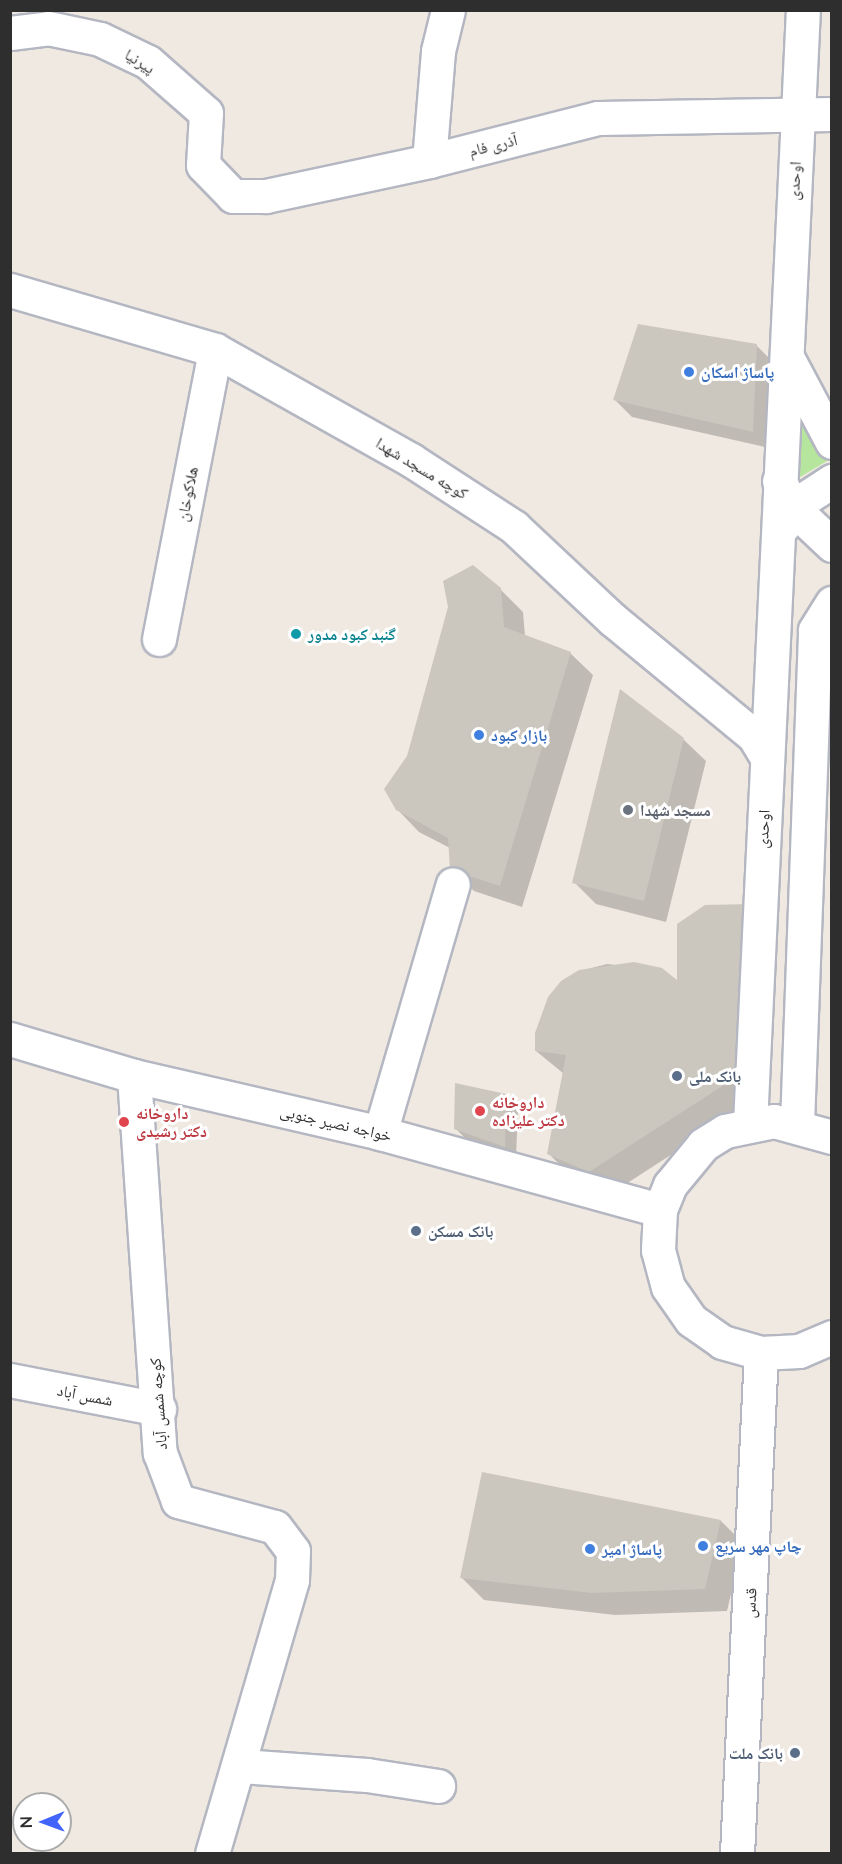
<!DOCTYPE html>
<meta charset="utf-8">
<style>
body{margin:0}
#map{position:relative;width:842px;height:1864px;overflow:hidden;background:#efe9e1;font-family:Lato,"Noto Naskh Arabic",sans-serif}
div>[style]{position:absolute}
.green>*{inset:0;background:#b6e59e}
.shadow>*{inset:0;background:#0003}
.building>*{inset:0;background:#cbc7bf}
.roads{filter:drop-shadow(2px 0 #b4b7c1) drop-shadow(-2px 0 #b4b7c1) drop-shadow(0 2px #b4b7c1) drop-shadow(0 -2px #b4b7c1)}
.minor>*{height:33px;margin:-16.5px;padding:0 16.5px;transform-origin:16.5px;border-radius:16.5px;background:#fff}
.dots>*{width:16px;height:16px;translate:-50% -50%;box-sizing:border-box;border:3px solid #fff;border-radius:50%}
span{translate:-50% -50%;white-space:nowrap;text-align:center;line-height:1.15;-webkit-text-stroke:6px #fff;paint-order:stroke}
.street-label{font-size:16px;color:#2e2e2e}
.shop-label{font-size:16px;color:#366cbe;font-weight:700}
.left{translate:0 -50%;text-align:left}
.culture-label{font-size:16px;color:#0d838f;font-weight:700}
.worship-label{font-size:16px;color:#5b616d;font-weight:700}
.service-label{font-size:16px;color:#4e5e75;font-weight:700}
.right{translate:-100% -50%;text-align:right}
.health-label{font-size:16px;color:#be3a42;font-weight:700}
.frame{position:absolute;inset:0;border:12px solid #2e2e2e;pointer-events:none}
.north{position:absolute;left:12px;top:1792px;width:60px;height:60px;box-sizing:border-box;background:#fff;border:2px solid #ababab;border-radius:50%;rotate:269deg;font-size:16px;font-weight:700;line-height:24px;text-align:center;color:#2e2e2e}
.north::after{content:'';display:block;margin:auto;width:21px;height:27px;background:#4264fb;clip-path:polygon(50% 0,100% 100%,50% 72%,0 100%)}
</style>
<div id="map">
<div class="green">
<i style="clip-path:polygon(789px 410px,827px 448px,827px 461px,785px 486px)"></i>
</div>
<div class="shadow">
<i style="clip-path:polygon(756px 345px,774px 363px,769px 448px,632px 417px,615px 400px)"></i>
<i style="clip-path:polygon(500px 589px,523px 612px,525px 636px,570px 653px,593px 675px,522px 907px,474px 891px,452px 869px,450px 848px,419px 832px,397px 809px,409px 757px)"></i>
<i style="clip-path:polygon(683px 739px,706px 761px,666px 922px,596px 904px,574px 882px)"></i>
<i style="clip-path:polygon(607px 964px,661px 970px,678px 983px,762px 1096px,612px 1193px,571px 1176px,549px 1154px,564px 1074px,536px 1051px,580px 971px)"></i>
<i style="clip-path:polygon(506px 1095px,518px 1107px,516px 1158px,467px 1140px,455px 1128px)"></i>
<i style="clip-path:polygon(721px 1521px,743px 1543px,727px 1611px,615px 1615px,484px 1600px,462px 1578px)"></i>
</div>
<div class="building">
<i style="clip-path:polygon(638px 324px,757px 344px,753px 432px,613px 400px)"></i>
<i style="clip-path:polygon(473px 565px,501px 588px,504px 627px,571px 652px,500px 886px,450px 870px,448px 838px,396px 810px,384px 789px,407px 756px,448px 607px,443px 581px)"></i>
<i style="clip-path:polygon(620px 689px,684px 738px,644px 901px,572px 883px)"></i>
<i style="clip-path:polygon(753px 904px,741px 1074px,589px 1172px,547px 1154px,566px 1055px,535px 1051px,535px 1033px,548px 997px,561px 981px,579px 970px,634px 962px,662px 968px,677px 980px,677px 924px,705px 905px)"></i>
<i style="clip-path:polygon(455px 1083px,506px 1094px,505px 1147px,454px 1129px)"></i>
<i style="clip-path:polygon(482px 1472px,721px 1520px,705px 1589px,592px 1593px,460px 1578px)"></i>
</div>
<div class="roads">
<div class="minor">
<i style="left:10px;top:33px;width:38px;rotate:-7deg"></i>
<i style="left:48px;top:28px;width:53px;rotate:11.9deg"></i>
<i style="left:100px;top:39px;width:53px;rotate:25.6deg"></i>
<i style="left:148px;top:62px;width:77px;rotate:41.3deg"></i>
<i style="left:206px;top:113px;width:52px;rotate:93.3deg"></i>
<i style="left:203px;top:165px;width:43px;rotate:45.9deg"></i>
<i style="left:233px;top:196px;width:33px"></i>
<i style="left:266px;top:196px;width:167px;rotate:-12.1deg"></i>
<i style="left:429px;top:161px;width:174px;rotate:-14.3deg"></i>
<i style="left:598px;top:118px;width:234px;rotate:-1deg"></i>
<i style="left:429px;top:161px;width:110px;rotate:-85.3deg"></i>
<i style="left:438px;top:51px;width:42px;rotate:-76.3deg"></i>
<i style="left:10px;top:290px;width:214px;rotate:16.3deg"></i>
<i style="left:215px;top:350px;width:225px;rotate:29.3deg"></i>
<i style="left:411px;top:460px;width:123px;rotate:33deg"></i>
<i style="left:514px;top:527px;width:134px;rotate:43.2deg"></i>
<i style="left:612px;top:619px;width:184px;rotate:39.5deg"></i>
<i style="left:754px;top:736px;width:23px;rotate:59deg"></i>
<i style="left:788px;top:359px;width:94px;rotate:62.1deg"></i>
<i style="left:779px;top:481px;width:33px;rotate:61deg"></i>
<i style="left:795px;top:510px;width:51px;rotate:43.4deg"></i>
<i style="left:783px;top:526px;width:31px;rotate:-54deg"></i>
<i style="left:801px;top:501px;width:37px;rotate:-33deg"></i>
<i style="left:159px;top:639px;width:294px;rotate:-79deg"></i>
<i style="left:10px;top:1039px;width:129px;rotate:16.6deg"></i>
<i style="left:134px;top:1076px;width:253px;rotate:13deg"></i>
<i style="left:380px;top:1133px;width:290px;rotate:15.4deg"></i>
<i style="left:134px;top:1076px;width:378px;rotate:86.1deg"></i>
<i style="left:160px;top:1453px;width:51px;rotate:69.4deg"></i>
<i style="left:178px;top:1501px;width:100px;rotate:15deg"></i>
<i style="left:275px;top:1527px;width:30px;rotate:53deg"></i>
<i style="left:293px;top:1551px;width:29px;rotate:92deg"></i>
<i style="left:292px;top:1580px;width:285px;rotate:106.3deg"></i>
<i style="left:750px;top:1124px;width:1115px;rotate:-87.28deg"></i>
<i style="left:797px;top:1124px;width:494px;rotate:-87.9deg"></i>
<i style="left:815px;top:630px;width:32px;rotate:-58deg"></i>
<i style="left:380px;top:1133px;width:259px;rotate:-73.7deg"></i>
<i style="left:832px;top:1137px;width:60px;rotate:-164.6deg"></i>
<i style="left:774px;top:1121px;width:50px;rotate:168.5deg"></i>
<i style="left:725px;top:1131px;width:26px;rotate:148deg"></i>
<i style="left:703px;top:1145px;width:52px;rotate:129.5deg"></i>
<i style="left:670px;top:1185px;width:27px;rotate:112deg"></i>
<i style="left:660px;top:1210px;width:40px;rotate:92.9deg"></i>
<i style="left:658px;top:1250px;width:38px;rotate:75deg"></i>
<i style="left:668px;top:1287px;width:40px;rotate:55.1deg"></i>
<i style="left:691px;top:1320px;width:38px;rotate:35deg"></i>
<i style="left:722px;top:1342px;width:41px;rotate:15.8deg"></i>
<i style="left:761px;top:1353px;width:38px;rotate:-3deg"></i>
<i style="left:799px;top:1351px;width:36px;rotate:-23deg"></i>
<i style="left:10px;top:1380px;width:152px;rotate:11deg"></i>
<i style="left:241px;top:1766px;width:126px;rotate:4.1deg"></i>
<i style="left:367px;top:1775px;width:72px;rotate:8.8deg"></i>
<i style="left:737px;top:1854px;width:502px;rotate:-87.26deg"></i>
</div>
</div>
<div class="dots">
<i style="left:689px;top:372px;background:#3f7fe0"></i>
<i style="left:296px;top:634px;background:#0f9aa8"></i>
<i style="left:479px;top:735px;background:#3f7fe0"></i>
<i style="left:628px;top:810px;background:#6b7280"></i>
<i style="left:677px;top:1076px;background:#5c6f8a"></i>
<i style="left:480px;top:1111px;background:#e0444e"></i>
<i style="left:124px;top:1122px;background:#e0444e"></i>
<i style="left:416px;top:1231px;background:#5c6f8a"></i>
<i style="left:703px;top:1546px;background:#3f7fe0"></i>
<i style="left:590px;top:1549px;background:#3f7fe0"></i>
<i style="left:795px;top:1753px;background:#5c6f8a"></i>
</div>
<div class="street-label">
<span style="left:140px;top:61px;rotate:32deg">پیرنیا</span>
<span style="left:493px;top:145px;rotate:-14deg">آذری فام</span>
<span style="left:794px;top:181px;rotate:-87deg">اوحدی</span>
<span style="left:422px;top:468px;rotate:31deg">کوچه مسجد شهدا</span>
<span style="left:187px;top:494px;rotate:-79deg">هلاکوخان</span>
<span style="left:763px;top:829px;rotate:-87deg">اوحدی</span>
<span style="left:336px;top:1123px;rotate:13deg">خواجه نصیر جنوبی</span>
<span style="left:85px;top:1395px;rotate:11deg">شمس آباد</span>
<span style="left:158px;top:1404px;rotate:-94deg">کوچه شمس آباد</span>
<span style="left:750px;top:1603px;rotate:-87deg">قدس</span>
</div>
<div class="shop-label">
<span class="left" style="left:701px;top:372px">پاساژ اسکان</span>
<span class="left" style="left:491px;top:735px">بازار کبود</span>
<span class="left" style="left:715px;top:1546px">چاپ مهر سریع</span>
<span class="left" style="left:602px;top:1549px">پاساژ امیر</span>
</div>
<div class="culture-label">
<span class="left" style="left:308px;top:634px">گنبد کبود مدور</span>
</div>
<div class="worship-label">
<span class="left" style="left:640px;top:810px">مسجد شهدا</span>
</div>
<div class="service-label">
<span class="left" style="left:689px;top:1076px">بانک ملی</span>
<span class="left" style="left:428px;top:1231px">بانک مسکن</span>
<span class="right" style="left:783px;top:1753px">بانک ملت</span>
</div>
<div class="health-label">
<span class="left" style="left:492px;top:1111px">داروخانه<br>دکتر علیزاده</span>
<span class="left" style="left:136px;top:1122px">داروخانه<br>دکتر رشیدی</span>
</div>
<div class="frame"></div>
<div class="north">N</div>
</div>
